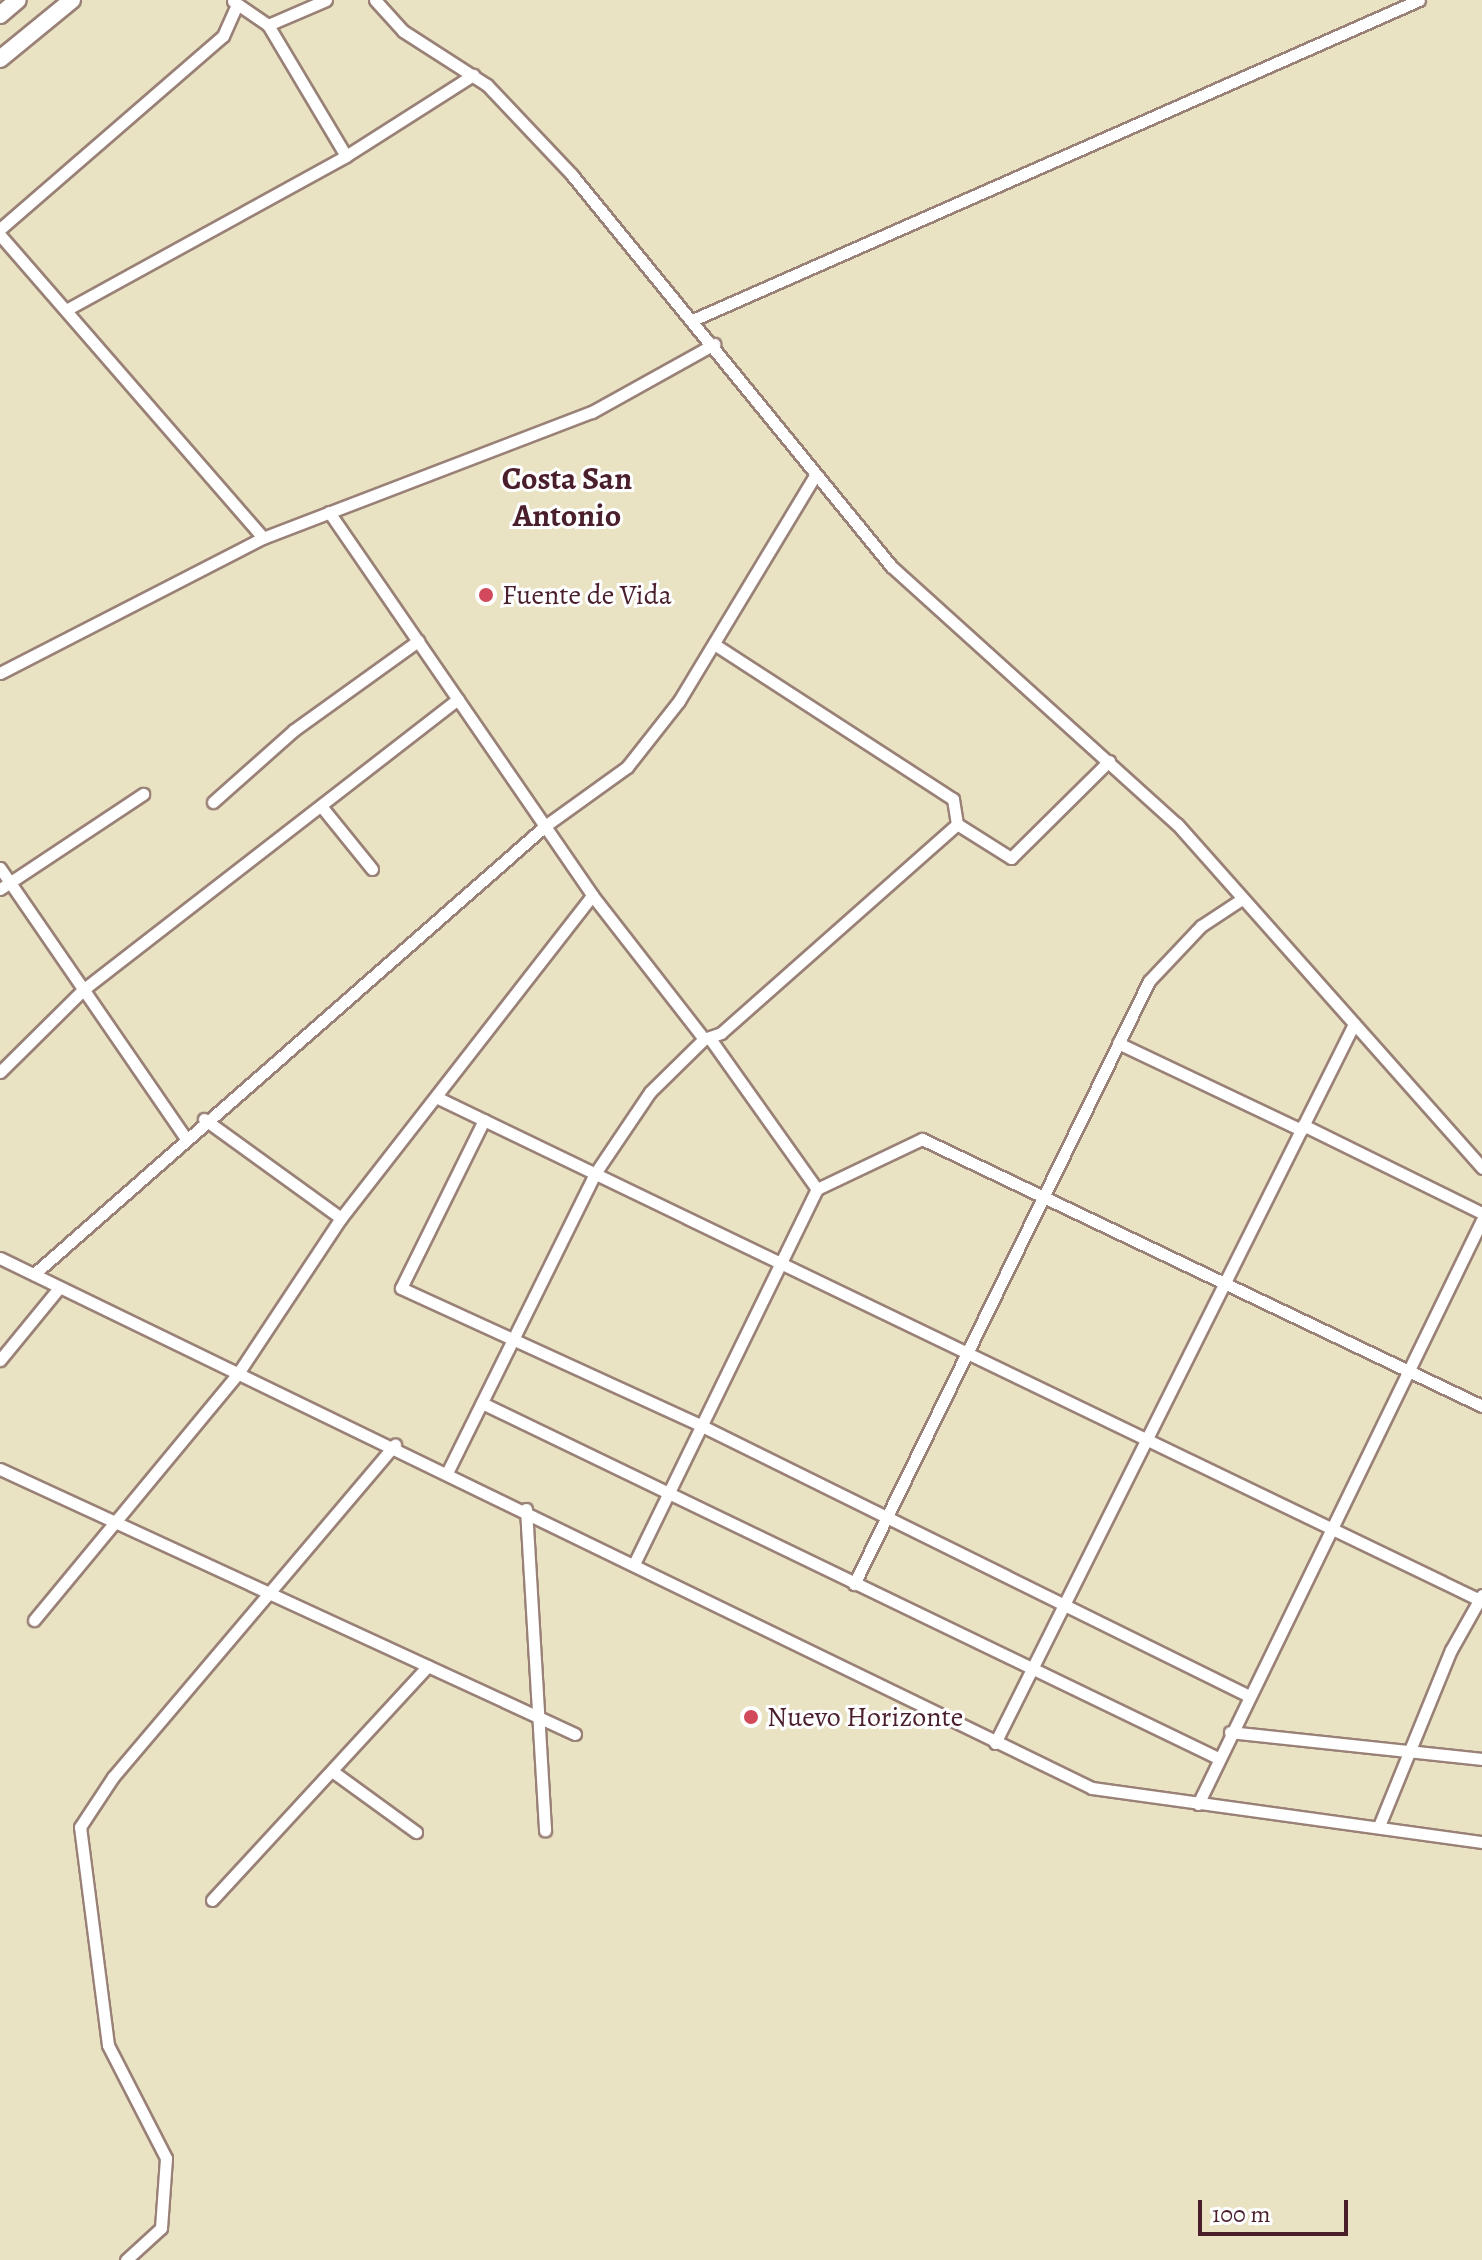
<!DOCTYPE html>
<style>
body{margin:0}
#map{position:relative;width:1482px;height:2260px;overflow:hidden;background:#e9e3c3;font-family:Alegreya,serif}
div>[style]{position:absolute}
.roads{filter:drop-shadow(2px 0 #9a8177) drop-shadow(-2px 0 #9a8177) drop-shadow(0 2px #9a8177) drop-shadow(0 -2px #9a8177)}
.minor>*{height:11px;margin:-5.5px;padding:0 5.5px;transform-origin:5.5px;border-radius:5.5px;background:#fff}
.highway>*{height:16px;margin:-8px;padding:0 8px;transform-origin:8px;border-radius:8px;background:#fff}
.dots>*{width:22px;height:22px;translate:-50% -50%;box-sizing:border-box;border:4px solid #fff;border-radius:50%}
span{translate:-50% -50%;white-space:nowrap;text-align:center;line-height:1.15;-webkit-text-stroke:6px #fff;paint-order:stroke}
.poi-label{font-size:28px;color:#4a1f2b}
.left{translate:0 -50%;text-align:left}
.quarter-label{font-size:32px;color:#4a1f2b;font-weight:700}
.scale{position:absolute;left:1198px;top:2200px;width:150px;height:36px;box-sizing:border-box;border:4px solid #4a1f2b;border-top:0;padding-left:10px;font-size:24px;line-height:28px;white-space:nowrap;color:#4a1f2b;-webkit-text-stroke:6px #fff;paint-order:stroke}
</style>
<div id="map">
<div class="roads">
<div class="minor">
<i style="left:375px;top:0;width:42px;rotate:47.9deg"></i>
<i style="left:403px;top:31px;width:100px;rotate:32.7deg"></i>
<i style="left:487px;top:85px;width:124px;rotate:46.6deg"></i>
<i style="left:572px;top:175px;width:505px;rotate:50.79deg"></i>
<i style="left:891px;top:566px;width:385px;rotate:42.1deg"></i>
<i style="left:1177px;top:824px;width:460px;rotate:48.4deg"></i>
<i style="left:233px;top:1px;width:42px;rotate:34.4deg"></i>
<i style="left:268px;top:25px;width:152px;rotate:59.2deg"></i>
<i style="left:268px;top:25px;width:63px;rotate:-23.3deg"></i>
<i style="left:0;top:229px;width:295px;rotate:-40.9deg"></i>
<i style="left:223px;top:36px;width:35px;rotate:-66deg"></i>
<i style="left:0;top:235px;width:401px;rotate:49deg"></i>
<i style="left:66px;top:310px;width:320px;rotate:-28.8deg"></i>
<i style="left:346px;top:156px;width:151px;rotate:-32.5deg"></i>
<i style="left:695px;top:319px;width:791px;rotate:-23.78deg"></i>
<i style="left:329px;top:512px;width:465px;rotate:55.5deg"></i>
<i style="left:592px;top:895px;width:182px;rotate:52.1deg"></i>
<i style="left:704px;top:1039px;width:18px;rotate:-19deg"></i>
<i style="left:721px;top:1033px;width:315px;rotate:-41.5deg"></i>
<i style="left:957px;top:824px;width:64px;rotate:32.2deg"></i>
<i style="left:1011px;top:858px;width:138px;rotate:-44.7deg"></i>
<i style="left:714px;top:644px;width:285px;rotate:33deg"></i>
<i style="left:953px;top:799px;width:25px;rotate:81deg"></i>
<i style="left:0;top:673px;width:296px;rotate:-27.2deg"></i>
<i style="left:263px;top:538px;width:352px;rotate:-21deg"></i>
<i style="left:592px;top:412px;width:140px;rotate:-29.1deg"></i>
<i style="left:213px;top:802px;width:108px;rotate:-41.6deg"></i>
<i style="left:294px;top:730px;width:153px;rotate:-35.7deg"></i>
<i style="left:321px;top:806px;width:81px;rotate:51deg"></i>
<i style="left:0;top:868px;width:326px;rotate:55.5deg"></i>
<i style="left:0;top:889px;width:172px;rotate:-33.6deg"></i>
<i style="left:711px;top:1040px;width:183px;rotate:54.6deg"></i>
<i style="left:1118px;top:1043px;width:203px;rotate:25.4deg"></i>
<i style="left:0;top:1072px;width:118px;rotate:-44.7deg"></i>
<i style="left:84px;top:989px;width:473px;rotate:-37.8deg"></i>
<i style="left:436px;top:1097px;width:1161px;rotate:25.73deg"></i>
<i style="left:204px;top:1119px;width:169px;rotate:35.9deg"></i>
<i style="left:341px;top:1218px;width:409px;rotate:-52.1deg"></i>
<i style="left:484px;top:1120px;width:187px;rotate:116.3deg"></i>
<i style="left:401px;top:1288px;width:329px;rotate:24.6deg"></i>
<i style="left:700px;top:1425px;width:610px;rotate:26.27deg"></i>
<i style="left:1303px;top:1125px;width:199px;rotate:26.2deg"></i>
<i style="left:0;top:1258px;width:1214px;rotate:25.89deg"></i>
<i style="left:1092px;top:1788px;width:394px;rotate:7.9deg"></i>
<i style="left:34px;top:1274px;width:680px;rotate:-41.24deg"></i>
<i style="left:545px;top:826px;width:101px;rotate:-35.7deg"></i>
<i style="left:627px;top:767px;width:84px;rotate:-51.8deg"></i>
<i style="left:679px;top:701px;width:262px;rotate:-58.9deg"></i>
<i style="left:0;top:1360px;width:93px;rotate:-50.7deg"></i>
<i style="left:482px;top:1403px;width:817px;rotate:25.75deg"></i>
<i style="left:0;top:1469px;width:633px;rotate:24.74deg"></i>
<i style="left:448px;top:1471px;width:330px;rotate:-63.7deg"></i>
<i style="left:594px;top:1175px;width:100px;rotate:-56deg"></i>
<i style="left:650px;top:1092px;width:76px;rotate:-44.5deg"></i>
<i style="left:526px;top:1509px;width:322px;rotate:86.6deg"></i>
<i style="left:634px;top:1564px;width:417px;rotate:-64deg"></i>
<i style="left:817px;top:1189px;width:116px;rotate:-25.5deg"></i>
<i style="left:922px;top:1139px;width:620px;rotate:25.49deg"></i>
<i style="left:854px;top:1584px;width:671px;rotate:-63.93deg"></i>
<i style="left:1149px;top:981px;width:76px;rotate:-46.6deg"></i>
<i style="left:1201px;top:926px;width:49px;rotate:-33.4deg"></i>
<i style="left:34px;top:1620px;width:322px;rotate:-50.4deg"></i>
<i style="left:239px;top:1372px;width:185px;rotate:-56.5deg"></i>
<i style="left:1230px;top:1732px;width:253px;rotate:6.1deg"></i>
<i style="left:995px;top:1743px;width:804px;rotate:-63.47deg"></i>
<i style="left:332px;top:1771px;width:104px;rotate:36deg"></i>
<i style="left:1198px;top:1804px;width:649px;rotate:-64.07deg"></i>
<i style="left:1379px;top:1826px;width:190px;rotate:-67.8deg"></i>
<i style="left:1451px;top:1650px;width:63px;rotate:-60.6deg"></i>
<i style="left:212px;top:1900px;width:318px;rotate:-47.3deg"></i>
<i style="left:126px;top:2260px;width:47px;rotate:-42.4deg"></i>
<i style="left:161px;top:2228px;width:70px;rotate:-85.9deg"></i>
<i style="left:166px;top:2158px;width:127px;rotate:-117.2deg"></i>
<i style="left:108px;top:2045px;width:220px;rotate:-97.3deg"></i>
<i style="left:80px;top:1827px;width:60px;rotate:-56.6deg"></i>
<i style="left:113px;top:1777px;width:436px;rotate:-49.7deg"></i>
</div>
<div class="highway">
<i style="left:0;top:15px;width:23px;rotate:-40deg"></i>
<i style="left:0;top:59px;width:93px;rotate:-39.3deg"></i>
</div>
</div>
<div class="dots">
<i style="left:486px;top:595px;background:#d1495b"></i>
<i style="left:751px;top:1717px;background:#d1495b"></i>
</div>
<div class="poi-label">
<span class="left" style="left:502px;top:595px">Fuente de Vida</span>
<span class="left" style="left:767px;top:1717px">Nuevo Horizonte</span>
</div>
<div class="quarter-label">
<span style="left:567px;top:497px">Costa San<br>Antonio</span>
</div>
<div class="scale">100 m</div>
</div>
